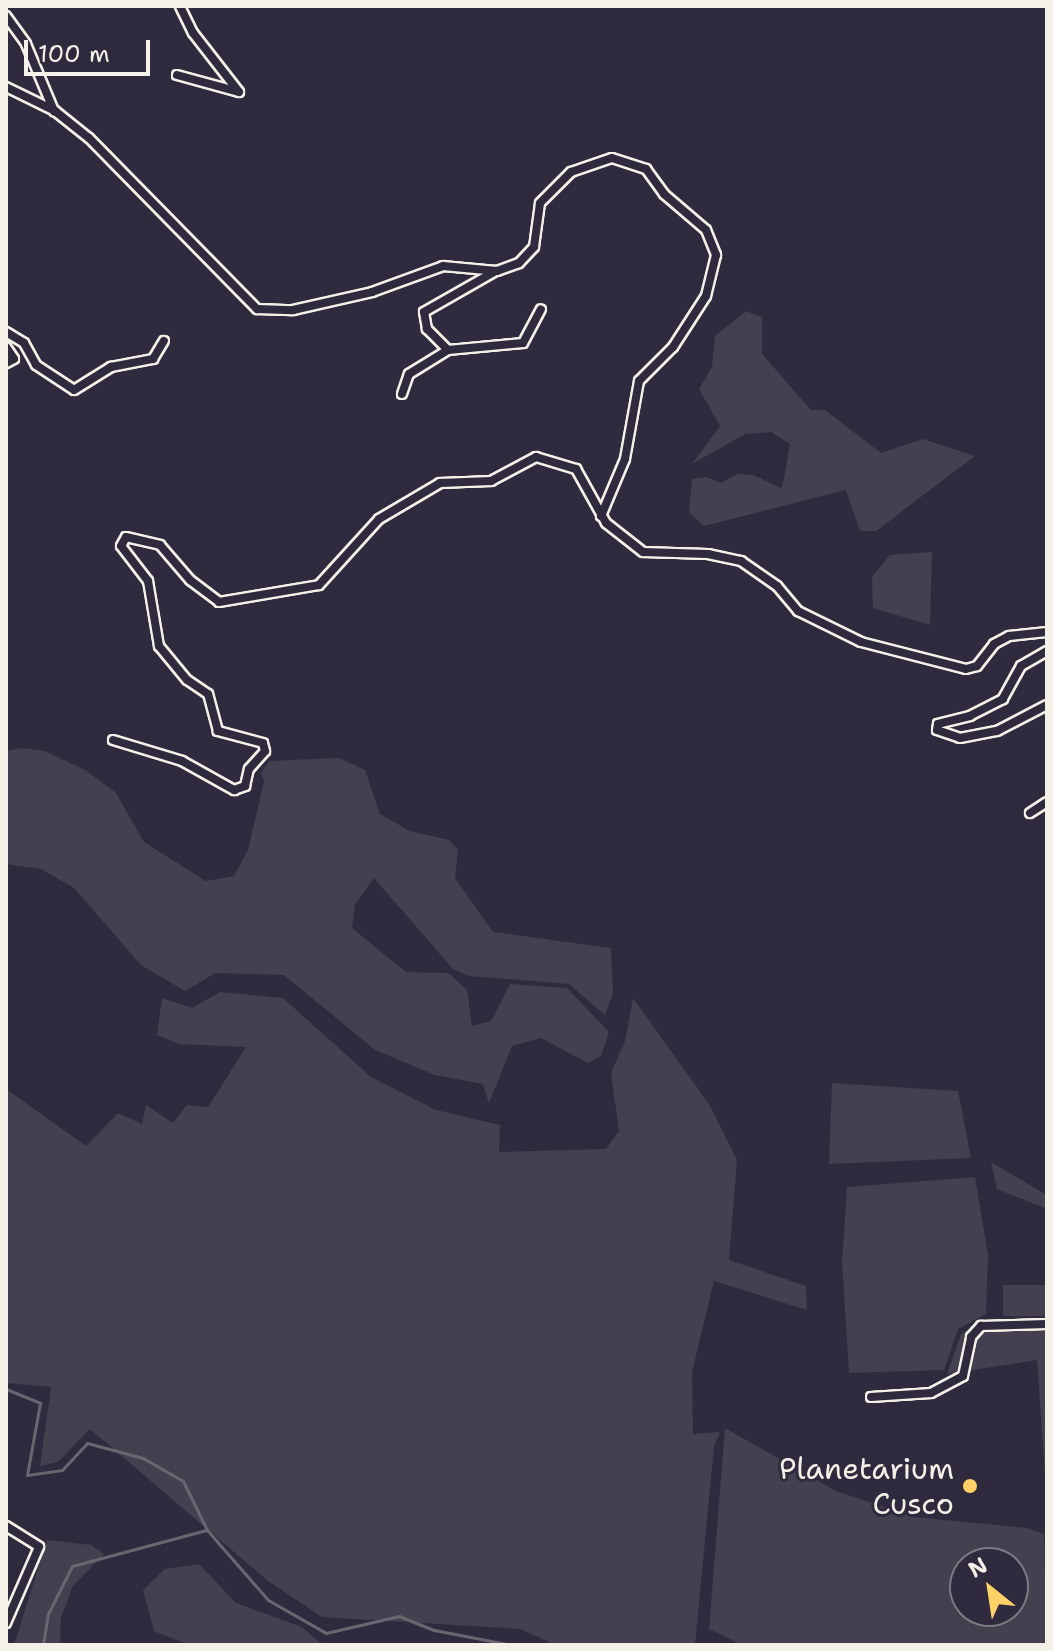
<!DOCTYPE html>
<style>
body{margin:0}
#map{position:relative;width:1053px;height:1651px;overflow:hidden;background:#2f2a3d;font-family:"Shantell Sans",sans-serif}
div>[style]{position:absolute}
.green>*{inset:0;background:#454050;transform-origin:0 0}
.stream>*{height:3px;margin:-1.5px;padding:0 1.5px;transform-origin:1.5px;border-radius:1.5px;background:#6a6670}
.roads{filter:drop-shadow(2px 0 #f4f1e8) drop-shadow(-2px 0 #f4f1e8) drop-shadow(0 2px #f4f1e8) drop-shadow(0 -2px #f4f1e8)}
.minor>*{height:8px;margin:-4px;padding:0 4px;transform-origin:4px;border-radius:4px;background:#2f2a3d}
.dots>*{width:22px;height:22px;translate:-50% -50%;box-sizing:border-box;border:4px solid #2f2a3d;border-radius:50%}
span{translate:-50% -50%;white-space:nowrap;text-align:center;line-height:1.15;-webkit-text-stroke:6px #2f2a3d;paint-order:stroke}
.poi-label{font-size:30px;color:#f4f1e8}
.right{translate:-100% -50%;text-align:right}
.frame{position:absolute;inset:0;border:8px solid #f4f1e8;pointer-events:none}
.north{position:absolute;left:949px;top:1547px;width:80px;height:80px;box-sizing:border-box;background:#2f2a3d;border:2px solid #7e7a81;border-radius:50%;rotate:330deg;font-size:22px;font-weight:700;line-height:32px;text-align:center;color:#f4f1e8}
.north::after{content:'';display:block;margin:auto;width:28px;height:36px;background:#ffd166;clip-path:polygon(50% 0,100% 100%,50% 72%,0 100%)}
.scale{position:absolute;left:24px;top:40px;width:126px;height:36px;box-sizing:border-box;border:4px solid #f4f1e8;border-top:0;padding-left:10px;font-size:24px;line-height:28px;white-space:nowrap;color:#f4f1e8;-webkit-text-stroke:6px #2f2a3d;paint-order:stroke}
</style>
<div id="map">
<div class="green">
<i style="clip-path:polygon(746px 311px,762px 317px,762px 354px,811px 410px,825px 410px,881px 453px,923px 439px,975px 456px,876px 531px,860px 531px,846px 490px,704px 526px,689px 512px,692px 479px,706px 477px,721px 483px,737px 474px,753px 475px,781px 488px,784px 478px,790px 444px,771px 432px,745px 434px,692px 464px,720px 426px,699px 389px,712px 367px,715px 336px)"></i>
<i style="clip-path:polygon(932px 552px,930px 625px,873px 608px,872px 577px,890px 555px)"></i>
<i style="clip-path:polygon(21px 748px,45px 751px,87px 771px,116px 793px,144px 842px,206px 881px,234px 876px,248px 850px,264px 781px,261px 773px,269px 761px,339px 758px,365px 770px,380px 814px,410px 831px,449px 840px,458px 850px,455px 878px,493px 932px,611px 948px,613px 993px,605px 1015px,569px 984px,469px 976px,453px 969px,374px 878px,355px 904px,352px 928px,406px 972px,449px 973px,467px 990px,472px 1026px,491px 1021px,510px 984px,567px 988px,609px 1032px,601px 1056px,588px 1063px,541px 1038px,512px 1046px,489px 1103px,483px 1084px,435px 1075px,375px 1050px,284px 975px,215px 973px,185px 991px,141px 965px,74px 888px,41px 869px,6px 864px,6px 751px)"></i>
<i style="clip-path:polygon(220px 992px,283px 998px,371px 1077px,436px 1110px,500px 1125px,499px 1152px,606px 1149px,619px 1131px,611px 1073px,625px 1041px,633px 998px,709px 1104px,737px 1160px,729px 1260px,806px 1286px,807px 1310px,714px 1281px,692px 1372px,693px 1434px,720px 1432px,714px 1447px,695px 1645px,555px 1645px,521px 1629px,322px 1617px,268px 1581px,90px 1429px,58px 1462px,40px 1466px,51px 1387px,6px 1383px,6px 1089px,86px 1146px,118px 1113px,142px 1124px,146px 1105px,173px 1123px,187px 1105px,208px 1107px,246px 1047px,179px 1044px,157px 1035px,162px 998px,192px 1008px)"></i>
<i style="clip-path:polygon(832px 1083px,958px 1091px,971px 1158px,829px 1164px)"></i>
<i style="clip-path:polygon(991px 1162px,1047px 1195px,1047px 1209px,997px 1189px)"></i>
<i style="clip-path:polygon(975px 1177px,988px 1255px,986px 1314px,958px 1329px,944px 1370px,849px 1373px,842px 1263px,847px 1187px)"></i>
<i style="left:1047px;top:1285px;width:31px;height:44px;rotate:90deg"></i>
<i style="clip-path:polygon(1047px 1327px,1047px 1488px,1046px 1489px,1037px 1360px,947px 1374px,961px 1334px,973px 1328px,1005px 1332px)"></i>
<i style="clip-path:polygon(evenodd,725px 1428px,836px 1491px,914px 1517px,1027px 1528px,1044px 1534px,1047px 1645px,742px 1645px,709px 1629px,725px 1428px,965px 1563px,1013px 1563px,1013px 1611px,965px 1611px,965px 1563px)"></i>
<i style="clip-path:polygon(47px 1540px,91px 1545px,104px 1554px,73px 1586px,61px 1617px,60px 1645px,14px 1645px)"></i>
<i style="clip-path:polygon(199px 1564px,236px 1603px,302px 1627px,323px 1645px,189px 1645px,154px 1631px,143px 1590px,165px 1569px)"></i>
</div>
<div class="stream">
<i style="left:6px;top:1389px;width:37px;rotate:22deg"></i>
<i style="left:40px;top:1403px;width:73px;rotate:100.2deg"></i>
<i style="left:27px;top:1475px;width:35px;rotate:-8deg"></i>
<i style="left:62px;top:1470px;width:37px;rotate:-47deg"></i>
<i style="left:87px;top:1443px;width:58px;rotate:15deg"></i>
<i style="left:143px;top:1458px;width:46px;rotate:29.9deg"></i>
<i style="left:183px;top:1481px;width:55px;rotate:63.9deg"></i>
<i style="left:207px;top:1530px;width:93px;rotate:48.9deg"></i>
<i style="left:268px;top:1600px;width:67px;rotate:29.6deg"></i>
<i style="left:326px;top:1633px;width:75px;rotate:-13.1deg"></i>
<i style="left:399px;top:1616px;width:38px;rotate:22deg"></i>
<i style="left:434px;top:1630px;width:80px;rotate:10.8deg"></i>
<i style="left:43px;top:1645px;width:31px;rotate:-81deg"></i>
<i style="left:48px;top:1614px;width:54px;rotate:-63.4deg"></i>
<i style="left:72px;top:1566px;width:139px;rotate:-15deg"></i>
</div>
<div class="roads">
<div class="minor">
<i style="left:6px;top:16px;width:34px;rotate:54deg"></i>
<i style="left:26px;top:44px;width:73px;rotate:67.3deg"></i>
<i style="left:177px;top:75px;width:64px;rotate:15.3deg"></i>
<i style="left:239px;top:92px;width:75px;rotate:-127.9deg"></i>
<i style="left:193px;top:33px;width:30px;rotate:-116deg"></i>
<i style="left:6px;top:87px;width:55px;rotate:26.1deg"></i>
<i style="left:55px;top:111px;width:43px;rotate:38.5deg"></i>
<i style="left:89px;top:138px;width:240px;rotate:45.5deg"></i>
<i style="left:257px;top:309px;width:36px;rotate:2deg"></i>
<i style="left:293px;top:310px;width:81px;rotate:-12.8deg"></i>
<i style="left:372px;top:292px;width:76px;rotate:-20.1deg"></i>
<i style="left:443px;top:266px;width:54px;rotate:5.3deg"></i>
<i style="left:497px;top:271px;width:23px;rotate:-20deg"></i>
<i style="left:519px;top:263px;width:22px;rotate:-47deg"></i>
<i style="left:534px;top:247px;width:44px;rotate:-82.2deg"></i>
<i style="left:540px;top:203px;width:44px;rotate:-45deg"></i>
<i style="left:571px;top:172px;width:43px;rotate:-18.9deg"></i>
<i style="left:612px;top:158px;width:36px;rotate:18deg"></i>
<i style="left:646px;top:169px;width:31px;rotate:54deg"></i>
<i style="left:664px;top:194px;width:55px;rotate:40.6deg"></i>
<i style="left:706px;top:230px;width:27px;rotate:68deg"></i>
<i style="left:716px;top:255px;width:42px;rotate:103.7deg"></i>
<i style="left:706px;top:296px;width:61px;rotate:122.9deg"></i>
<i style="left:673px;top:347px;width:48px;rotate:135deg"></i>
<i style="left:639px;top:381px;width:79px;rotate:100.2deg"></i>
<i style="left:625px;top:459px;width:62px;rotate:112.8deg"></i>
<i style="left:6px;top:332px;width:21px;rotate:31deg"></i>
<i style="left:24px;top:343px;width:25px;rotate:61deg"></i>
<i style="left:36px;top:365px;width:45px;rotate:33.3deg"></i>
<i style="left:74px;top:390px;width:44px;rotate:-31.9deg"></i>
<i style="left:111px;top:367px;width:43px;rotate:-10.8deg"></i>
<i style="left:153px;top:359px;width:21px;rotate:-59deg"></i>
<i style="left:6px;top:347px;width:14px;rotate:56deg"></i>
<i style="left:14px;top:359px;width:9px;rotate:153deg"></i>
<i style="left:448px;top:350px;width:30px;rotate:-135deg"></i>
<i style="left:427px;top:329px;width:17px;rotate:-100deg"></i>
<i style="left:424px;top:312px;width:83px;rotate:-29.7deg"></i>
<i style="left:402px;top:394px;width:21px;rotate:-71deg"></i>
<i style="left:409px;top:374px;width:46px;rotate:-31.6deg"></i>
<i style="left:448px;top:350px;width:75px;rotate:-5.3deg"></i>
<i style="left:523px;top:343px;width:38px;rotate:-62deg"></i>
<i style="left:1047px;top:651px;width:30px;rotate:150deg"></i>
<i style="left:1021px;top:666px;width:38px;rotate:119deg"></i>
<i style="left:1003px;top:699px;width:37px;rotate:153deg"></i>
<i style="left:970px;top:716px;width:33px;rotate:166deg"></i>
<i style="left:938px;top:724px;width:6px;rotate:99deg"></i>
<i style="left:937px;top:730px;width:24px;rotate:19deg"></i>
<i style="left:960px;top:738px;width:38px;rotate:-11deg"></i>
<i style="left:997px;top:731px;width:56px;rotate:-27.5deg"></i>
<i style="left:113px;top:740px;width:72px;rotate:16.9deg"></i>
<i style="left:182px;top:761px;width:60px;rotate:29.1deg"></i>
<i style="left:234px;top:790px;width:12px;rotate:-20deg"></i>
<i style="left:245px;top:786px;width:17px;rotate:-77deg"></i>
<i style="left:249px;top:769px;width:24px;rotate:-48deg"></i>
<i style="left:265px;top:751px;width:8px;rotate:-104deg"></i>
<i style="left:263px;top:743px;width:47px;rotate:-165.1deg"></i>
<i style="left:218px;top:731px;width:38px;rotate:-105deg"></i>
<i style="left:208px;top:694px;width:25px;rotate:-146deg"></i>
<i style="left:187px;top:680px;width:44px;rotate:-129.5deg"></i>
<i style="left:159px;top:646px;width:66px;rotate:-99.6deg"></i>
<i style="left:148px;top:581px;width:44px;rotate:-127.6deg"></i>
<i style="left:121px;top:546px;width:10px;rotate:-61deg"></i>
<i style="left:126px;top:537px;width:35px;rotate:13deg"></i>
<i style="left:160px;top:545px;width:46px;rotate:49.4deg"></i>
<i style="left:190px;top:580px;width:36px;rotate:37deg"></i>
<i style="left:219px;top:602px;width:101px;rotate:-9.6deg"></i>
<i style="left:319px;top:585px;width:89px;rotate:-47.7deg"></i>
<i style="left:379px;top:519px;width:71px;rotate:-30.5deg"></i>
<i style="left:440px;top:483px;width:51px;rotate:-2.2deg"></i>
<i style="left:491px;top:481px;width:51px;rotate:-28.1deg"></i>
<i style="left:536px;top:457px;width:42px;rotate:16.7deg"></i>
<i style="left:576px;top:469px;width:62px;rotate:60.9deg"></i>
<i style="left:606px;top:523px;width:47px;rotate:38.1deg"></i>
<i style="left:643px;top:552px;width:65px;rotate:1.8deg"></i>
<i style="left:708px;top:554px;width:34px;rotate:12deg"></i>
<i style="left:741px;top:561px;width:44px;rotate:34.8deg"></i>
<i style="left:777px;top:586px;width:33px;rotate:50deg"></i>
<i style="left:798px;top:611px;width:70px;rotate:26.2deg"></i>
<i style="left:861px;top:642px;width:108px;rotate:14.4deg"></i>
<i style="left:966px;top:669px;width:11px;rotate:-15deg"></i>
<i style="left:977px;top:666px;width:28px;rotate:-52deg"></i>
<i style="left:994px;top:644px;width:17px;rotate:-28deg"></i>
<i style="left:1009px;top:636px;width:38px;rotate:-6deg"></i>
<i style="left:1030px;top:813px;width:20px;rotate:-33deg"></i>
<i style="left:871px;top:1397px;width:60px;rotate:-3.8deg"></i>
<i style="left:931px;top:1393px;width:36px;rotate:-28deg"></i>
<i style="left:963px;top:1376px;width:40px;rotate:-78deg"></i>
<i style="left:971px;top:1337px;width:15px;rotate:-48deg"></i>
<i style="left:981px;top:1326px;width:66px;rotate:-1.7deg"></i>
<i style="left:6px;top:1526px;width:39px;rotate:32deg"></i>
<i style="left:39px;top:1547px;width:83px;rotate:113.5deg"></i>
</div>
</div>
<div class="dots">
<i style="left:970px;top:1486px;background:#ffd166"></i>
</div>
<div class="poi-label">
<span class="right" style="left:954px;top:1486px">Planetarium<br>Cusco</span>
</div>
<div class="frame"></div>
<div class="north">N</div>
<div class="scale">100 m</div>
</div>
